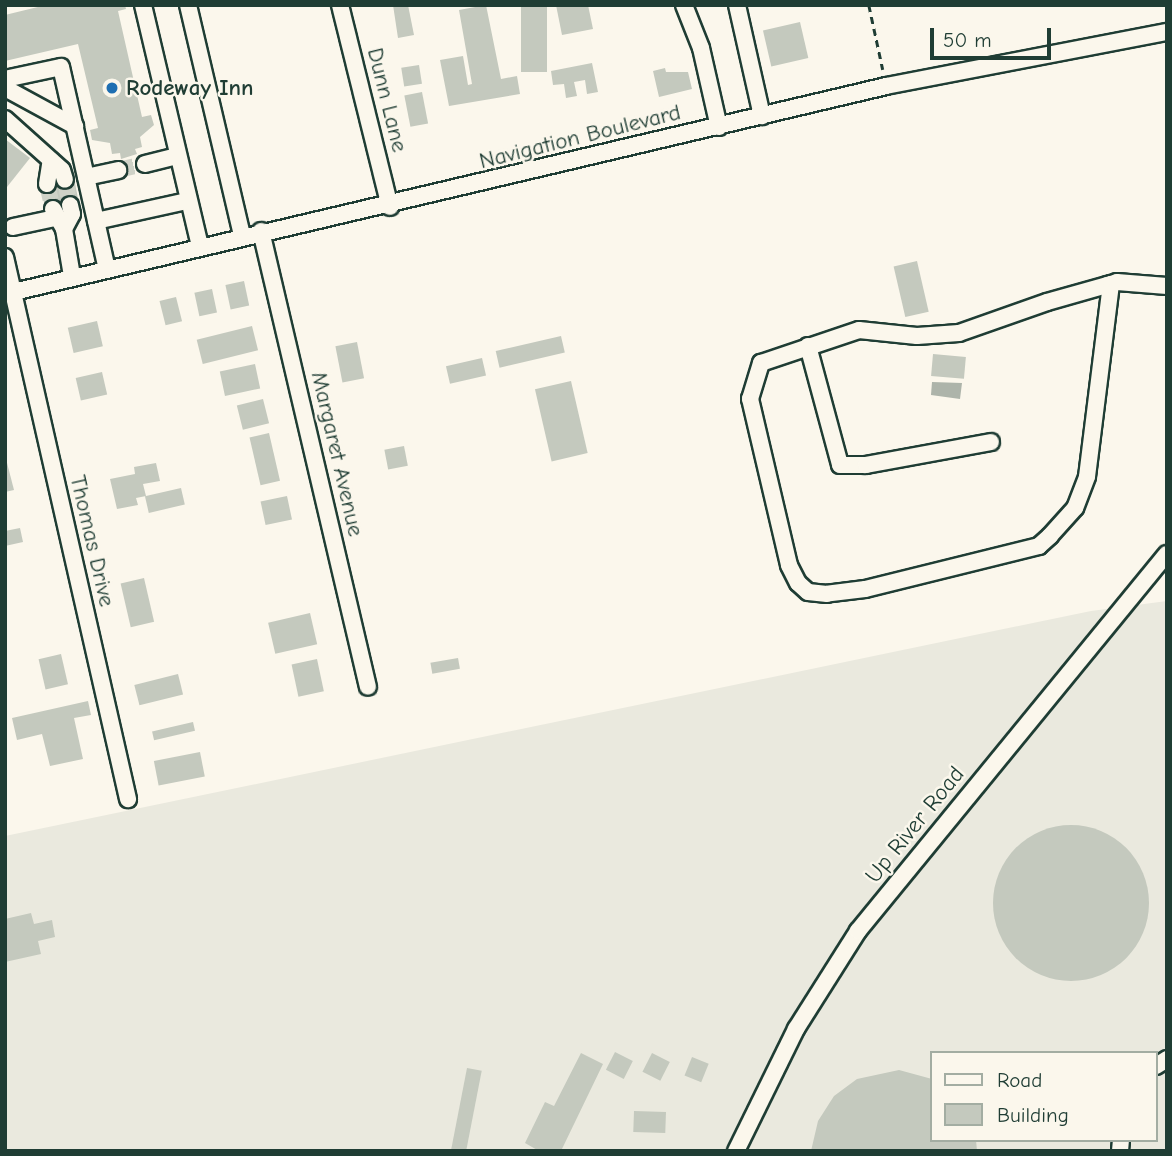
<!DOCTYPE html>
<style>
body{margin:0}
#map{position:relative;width:1172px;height:1156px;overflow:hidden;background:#fbf7ec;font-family:"Comic Neue",sans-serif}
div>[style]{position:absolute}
.built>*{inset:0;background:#eae9de}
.water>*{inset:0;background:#adb4aa}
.building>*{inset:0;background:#c4c9be;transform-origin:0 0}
.round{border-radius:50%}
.minor-tunnel>*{height:16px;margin-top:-8px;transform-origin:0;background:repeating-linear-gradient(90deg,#cfd2c7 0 16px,transparent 0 24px)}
.path>*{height:2.5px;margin-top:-1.25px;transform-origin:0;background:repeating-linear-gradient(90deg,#1f3d34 0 7px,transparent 0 12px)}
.roads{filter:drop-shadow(2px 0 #1f3d34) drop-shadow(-2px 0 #1f3d34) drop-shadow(0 2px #1f3d34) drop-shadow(0 -2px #1f3d34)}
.minor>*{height:16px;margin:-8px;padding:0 8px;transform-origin:8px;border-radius:8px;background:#fbf7ec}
.dots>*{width:19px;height:19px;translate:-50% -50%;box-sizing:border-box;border:4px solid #fbf7ec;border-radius:50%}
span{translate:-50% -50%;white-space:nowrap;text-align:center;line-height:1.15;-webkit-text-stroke:5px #fbf7ec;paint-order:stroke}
.poi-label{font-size:23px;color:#1f3d34;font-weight:700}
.left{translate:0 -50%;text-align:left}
.street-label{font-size:23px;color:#1f3d34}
.frame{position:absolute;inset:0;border:7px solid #1f3d34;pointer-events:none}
.legend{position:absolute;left:930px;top:1051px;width:228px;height:91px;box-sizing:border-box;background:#fbf7ec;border:2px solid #a3ada2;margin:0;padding:9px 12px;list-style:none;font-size:21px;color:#1f3d34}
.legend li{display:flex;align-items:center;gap:14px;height:35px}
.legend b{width:35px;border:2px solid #a3ada2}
.scale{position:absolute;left:930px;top:28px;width:121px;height:32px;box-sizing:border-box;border:4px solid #1f3d34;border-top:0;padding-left:9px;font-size:21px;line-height:24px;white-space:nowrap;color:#1f3d34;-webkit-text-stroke:5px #fbf7ec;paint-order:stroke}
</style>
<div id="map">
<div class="built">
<i style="clip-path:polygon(evenodd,1167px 601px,1167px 1151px,5px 1151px,5px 836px,1091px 611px,1167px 601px,932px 1053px,1156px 1053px,1156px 1140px,932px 1140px,932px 1053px)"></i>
</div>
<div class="water">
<i style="clip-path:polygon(932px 382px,962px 383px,960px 399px,931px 395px)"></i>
</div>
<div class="building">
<i style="clip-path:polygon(46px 5px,125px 5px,126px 9px,118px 11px,142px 117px,151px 115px,154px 125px,140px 137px,142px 147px,135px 149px,137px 154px,121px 159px,120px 153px,112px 154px,110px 143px,92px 140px,90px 130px,98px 128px,78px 44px,5px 61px,5px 15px)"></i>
<i style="clip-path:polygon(393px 5px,408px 5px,414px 35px,398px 38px)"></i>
<i style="clip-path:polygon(486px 5px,501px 79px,517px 76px,520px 94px,449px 106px,440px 60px,463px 56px,468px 85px,472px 84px,459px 10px)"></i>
<i style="left:521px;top:5px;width:26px;height:67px"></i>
<i style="clip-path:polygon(556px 5px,588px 5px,593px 29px,562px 35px)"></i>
<i style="left:800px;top:22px;width:37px;height:38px;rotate:77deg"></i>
<i style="clip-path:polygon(592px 63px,598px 92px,587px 94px,585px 80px,574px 82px,577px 96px,566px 98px,564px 84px,553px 85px,551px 71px)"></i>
<i style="left:419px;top:65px;width:19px;height:18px;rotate:81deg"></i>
<i style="clip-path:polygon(665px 68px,666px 72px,688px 72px,692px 89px,659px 97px,653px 71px)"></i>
<i style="left:422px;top:92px;width:32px;height:18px;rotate:79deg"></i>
<i style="clip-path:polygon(5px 139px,30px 158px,7px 187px,5px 186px)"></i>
<i style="left:74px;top:178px;width:25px;height:34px;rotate:79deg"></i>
<i style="left:917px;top:261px;width:52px;height:24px;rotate:77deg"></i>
<i style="left:244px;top:281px;width:25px;height:19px;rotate:78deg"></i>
<i style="left:212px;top:289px;width:24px;height:18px;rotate:78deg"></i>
<i style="left:176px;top:297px;width:25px;height:17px;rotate:76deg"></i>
<i style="left:97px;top:321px;width:26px;height:30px;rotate:77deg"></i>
<i style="left:252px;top:326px;width:25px;height:57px;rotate:76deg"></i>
<i style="left:561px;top:336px;width:17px;height:67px;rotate:77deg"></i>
<i style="left:357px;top:342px;width:37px;height:22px;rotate:79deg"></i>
<i style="left:933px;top:354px;width:33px;height:22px;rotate:5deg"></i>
<i style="left:482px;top:358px;width:18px;height:37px;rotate:77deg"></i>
<i style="left:255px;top:364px;width:25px;height:36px;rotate:78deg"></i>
<i style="left:102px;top:372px;width:23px;height:27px;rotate:77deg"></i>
<i style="left:571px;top:381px;width:74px;height:37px;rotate:77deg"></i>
<i style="left:263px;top:399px;width:25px;height:27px;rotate:76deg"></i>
<i style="left:269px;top:433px;width:49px;height:20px;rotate:77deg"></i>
<i style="left:404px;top:446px;width:20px;height:20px;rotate:79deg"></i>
<i style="clip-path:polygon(5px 455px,14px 490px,5px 492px)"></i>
<i style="clip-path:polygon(156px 463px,160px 481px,143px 484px,146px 496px,136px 498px,138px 505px,117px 509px,110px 479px,135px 474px,134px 467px)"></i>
<i style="left:181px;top:488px;width:17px;height:37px;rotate:77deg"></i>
<i style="left:287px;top:496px;width:24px;height:27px;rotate:78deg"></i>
<i style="clip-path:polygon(20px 528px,23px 542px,5px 546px,5px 531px)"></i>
<i style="left:144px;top:578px;width:45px;height:24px;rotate:77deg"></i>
<i style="left:310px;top:613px;width:32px;height:43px;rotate:77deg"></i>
<i style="left:61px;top:654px;width:31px;height:23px;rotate:77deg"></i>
<i style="left:458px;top:658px;width:11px;height:28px;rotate:80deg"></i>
<i style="left:317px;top:659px;width:33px;height:26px;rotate:78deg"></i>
<i style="left:178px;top:674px;width:21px;height:45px;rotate:76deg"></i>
<i style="clip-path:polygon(88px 701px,91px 715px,74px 718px,83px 759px,50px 766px,42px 734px,17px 740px,12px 718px)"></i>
<i style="left:193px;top:722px;width:9px;height:42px;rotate:77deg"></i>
<i style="left:200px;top:752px;width:25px;height:47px;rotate:79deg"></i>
<i class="round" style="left:993px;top:825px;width:156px;height:156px"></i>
<i style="clip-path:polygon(31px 913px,34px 924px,52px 920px,55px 937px,38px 941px,41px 954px,5px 962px,5px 919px)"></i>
<i style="left:615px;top:1052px;width:20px;height:20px;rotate:27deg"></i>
<i style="clip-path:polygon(581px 1053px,603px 1064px,561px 1151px,539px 1151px,525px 1143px,545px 1102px,554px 1106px)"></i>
<i style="left:652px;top:1053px;width:20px;height:21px;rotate:27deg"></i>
<i style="left:692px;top:1057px;width:18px;height:20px;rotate:22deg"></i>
<i style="left:467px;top:1068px;width:15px;height:84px;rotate:11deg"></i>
<i style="clip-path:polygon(899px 1070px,932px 1079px,932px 1140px,976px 1140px,977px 1151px,811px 1151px,818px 1121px,834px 1096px,857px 1079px)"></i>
<i style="left:634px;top:1111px;width:32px;height:21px;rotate:2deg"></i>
</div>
<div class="minor-tunnel">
<i style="left:118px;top:170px;width:28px;rotate:-13deg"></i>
<i style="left:65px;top:180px;width:25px;rotate:79deg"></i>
<i style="left:47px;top:184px;width:26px;rotate:77deg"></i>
</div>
<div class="path">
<i style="left:869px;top:5px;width:66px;rotate:77.8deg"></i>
</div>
<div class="roads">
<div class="minor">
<i style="left:143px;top:5px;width:248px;rotate:76.7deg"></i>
<i style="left:188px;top:5px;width:237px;rotate:76.8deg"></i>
<i style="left:340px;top:5px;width:208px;rotate:76.1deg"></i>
<i style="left:684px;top:5px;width:46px;rotate:68.4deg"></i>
<i style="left:701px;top:48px;width:81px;rotate:77.2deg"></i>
<i style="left:737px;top:5px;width:114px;rotate:77.3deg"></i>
<i style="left:5px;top:79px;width:57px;rotate:-12.1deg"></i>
<i style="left:61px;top:67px;width:207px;rotate:77.2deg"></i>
<i style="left:5px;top:88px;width:80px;rotate:28.5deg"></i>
<i style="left:5px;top:119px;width:76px;rotate:41.8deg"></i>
<i style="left:62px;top:170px;width:10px;rotate:73deg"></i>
<i style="left:145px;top:164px;width:32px;rotate:-14deg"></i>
<i style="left:86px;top:177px;width:33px;rotate:-12deg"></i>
<i style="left:47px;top:184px;width:24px;rotate:-81deg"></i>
<i style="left:53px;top:209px;width:23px;rotate:61deg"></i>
<i style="left:64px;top:229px;width:48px;rotate:80.3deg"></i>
<i style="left:96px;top:221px;width:93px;rotate:-12.4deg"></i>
<i style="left:13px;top:227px;width:43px;rotate:-12.1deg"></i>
<i style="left:64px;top:229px;width:17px;rotate:-62deg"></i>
<i style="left:72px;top:214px;width:9px;rotate:-103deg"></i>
<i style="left:261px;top:231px;width:468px;rotate:76.8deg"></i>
<i style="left:5px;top:257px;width:556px;rotate:77.21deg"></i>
<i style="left:1111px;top:284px;width:194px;rotate:97.1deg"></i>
<i style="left:1087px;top:477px;width:33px;rotate:111deg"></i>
<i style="left:1075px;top:508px;width:38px;rotate:132deg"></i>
<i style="left:1050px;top:536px;width:15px;rotate:138deg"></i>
<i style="left:1039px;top:546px;width:179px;rotate:166.1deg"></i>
<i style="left:865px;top:589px;width:38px;rotate:173deg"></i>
<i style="left:827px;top:594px;width:19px;rotate:-174deg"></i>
<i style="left:808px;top:592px;width:13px;rotate:-138deg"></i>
<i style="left:798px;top:583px;width:20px;rotate:-117deg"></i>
<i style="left:789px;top:565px;width:171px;rotate:-103.2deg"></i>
<i style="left:750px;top:399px;width:38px;rotate:-73deg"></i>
<i style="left:761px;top:363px;width:103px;rotate:-18.6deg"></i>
<i style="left:859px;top:330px;width:58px;rotate:5.9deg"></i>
<i style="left:917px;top:336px;width:42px;rotate:-4.1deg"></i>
<i style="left:959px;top:333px;width:93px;rotate:-19.4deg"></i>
<i style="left:1047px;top:302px;width:62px;rotate:-15.8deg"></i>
<i style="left:1107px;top:285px;width:4px;rotate:-14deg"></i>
<i style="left:1111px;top:284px;width:6px;rotate:-18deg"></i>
<i style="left:1117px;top:282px;width:50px;rotate:4.6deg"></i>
<i style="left:5px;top:294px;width:905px;rotate:-13.28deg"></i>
<i style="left:886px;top:86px;width:286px;rotate:-10.9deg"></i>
<i style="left:808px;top:346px;width:123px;rotate:74.9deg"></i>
<i style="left:840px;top:465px;width:26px"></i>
<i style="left:866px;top:465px;width:127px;rotate:-10.4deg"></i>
<i style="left:1156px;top:1066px;width:13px;rotate:-32deg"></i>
<i style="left:736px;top:1151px;width:136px;rotate:-63.8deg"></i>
<i style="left:796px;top:1029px;width:116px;rotate:-57.7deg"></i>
<i style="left:858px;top:931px;width:487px;rotate:-50.7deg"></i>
<i style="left:1120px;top:1151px;width:11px;rotate:-85deg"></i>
</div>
</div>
<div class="dots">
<i style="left:112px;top:88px;background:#1f6fb2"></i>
</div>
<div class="poi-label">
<span class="left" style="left:126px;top:88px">Rodeway Inn</span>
</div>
<div class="street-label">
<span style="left:387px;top:100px;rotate:76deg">Dunn Lane</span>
<span style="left:580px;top:137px;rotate:-14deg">Navigation Boulevard</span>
<span style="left:337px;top:454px;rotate:77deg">Margaret Avenue</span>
<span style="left:92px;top:541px;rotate:77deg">Thomas Drive</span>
<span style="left:915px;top:825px;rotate:-51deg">Up River Road</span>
</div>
<div class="frame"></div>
<ul class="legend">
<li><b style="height:9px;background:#fbf7ec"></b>Road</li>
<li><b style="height:19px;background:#c4c9be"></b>Building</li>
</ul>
<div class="scale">50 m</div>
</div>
